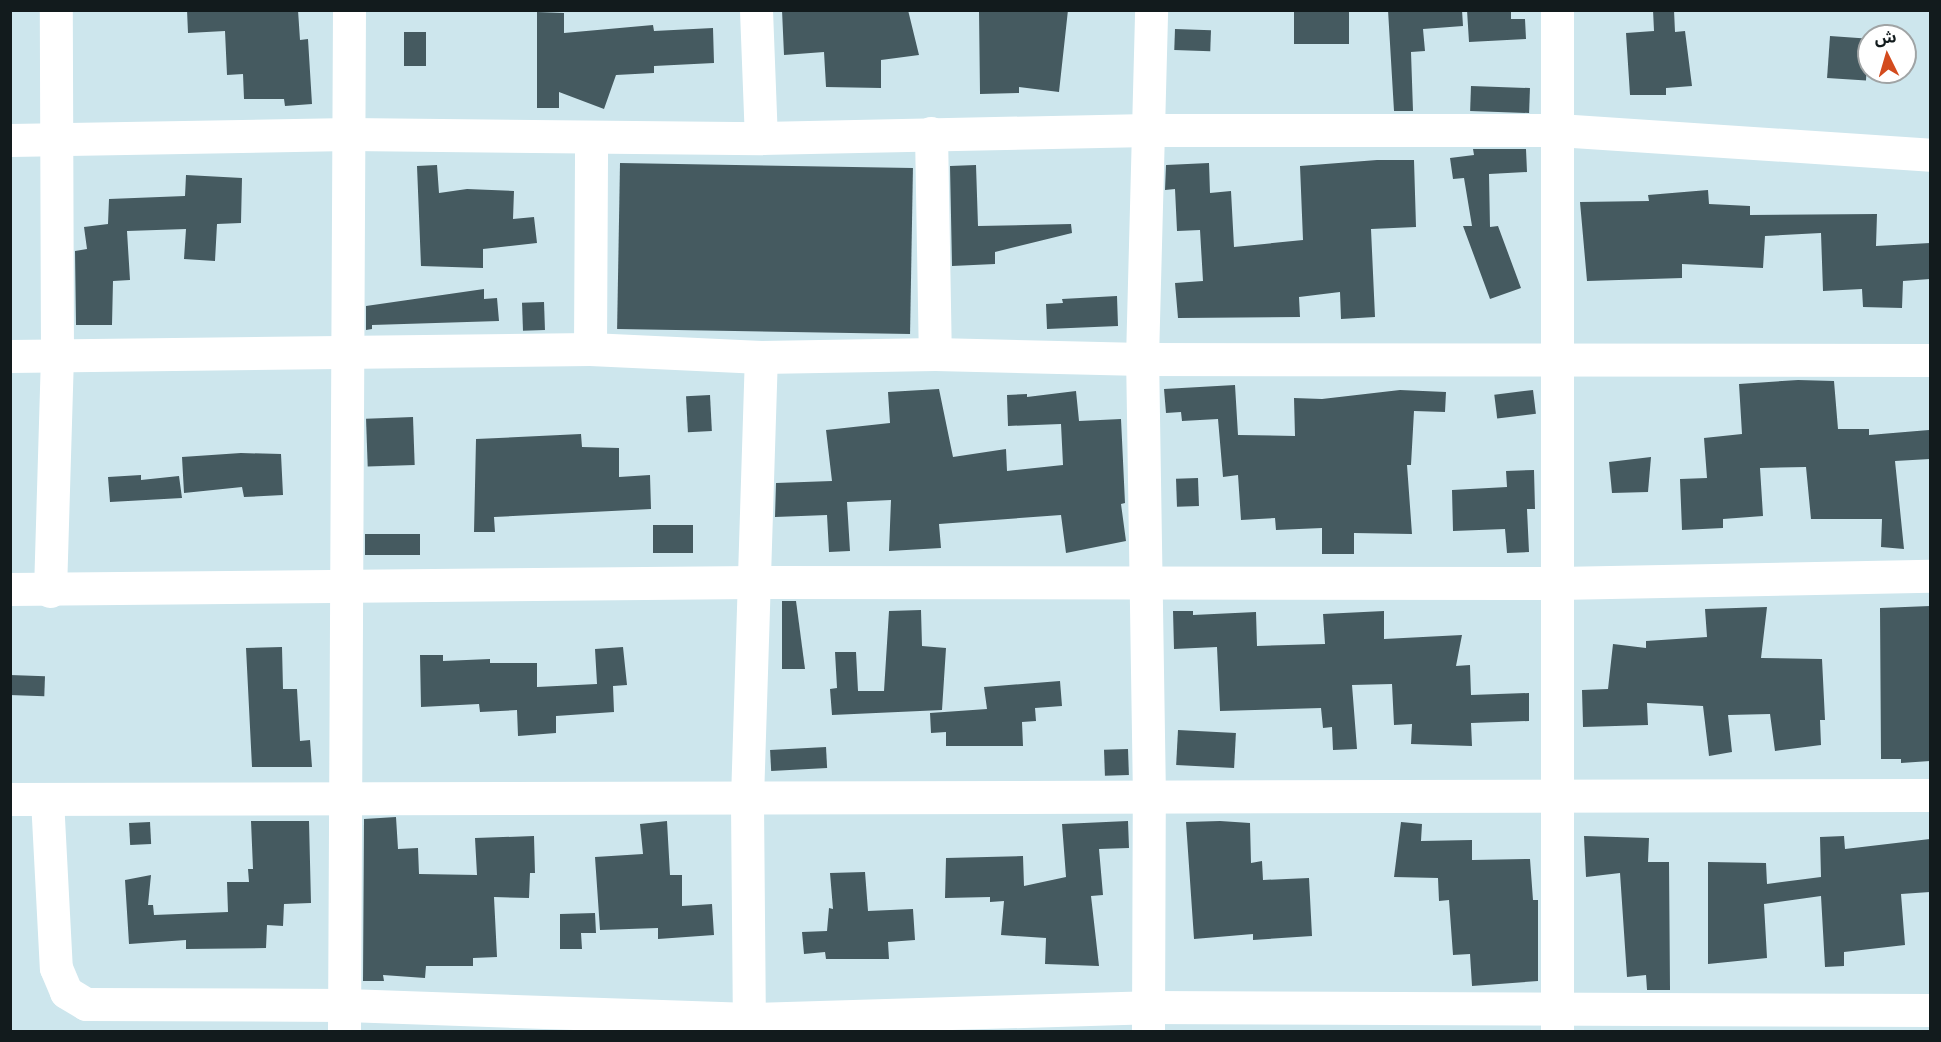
<!DOCTYPE html>
<meta charset="utf-8">
<style>
body{margin:0}
#map{position:relative;width:1941px;height:1042px;overflow:hidden;background:#cde6ed;font-family:"Fira Sans","Noto Sans Arabic",sans-serif}
div>[style]{position:absolute}
.building>*{inset:0;background:#455a60;transform-origin:0 0}
.minor>*{height:33px;margin:-16.5px;padding:0 16.5px;transform-origin:16.5px;border-radius:16.5px;background:#fff}
span{translate:-50% -50%;white-space:nowrap;text-align:center;line-height:1.15;-webkit-text-stroke:6px #fff;paint-order:stroke}
.frame{position:absolute;inset:0;border:12px solid #121b1d;pointer-events:none}
.north{position:absolute;left:1857px;top:24px;width:60px;height:60px;box-sizing:border-box;background:#fff;border:2px solid #a0a4a5;border-radius:50%;rotate:355deg;font-size:16px;font-weight:700;line-height:24px;text-align:center;color:#121b1d}
.north::after{content:'';display:block;margin:auto;width:21px;height:27px;background:#d34b1e;clip-path:polygon(50% 0,100% 100%,50% 72%,0 100%)}
</style>
<div id="map">
<div class="building">
<i style="clip-path:polygon(187px 10px,298px 10px,300px 40px,308px 39px,312px 104px,285px 106px,284px 99px,244px 99px,243px 74px,227px 75px,225px 31px,188px 33px)"></i>
<i style="clip-path:polygon(782px 10px,908px 10px,919px 55px,881px 60px,881px 88px,826px 87px,824px 52px,784px 55px)"></i>
<i style="clip-path:polygon(1009px 10px,1068px 10px,1059px 92px,1019px 87px,1019px 93px,980px 94px,979px 11px)"></i>
<i style="left:1294px;top:10px;width:55px;height:34px"></i>
<i style="clip-path:polygon(1388px 10px,1462px 10px,1463px 26px,1423px 29px,1425px 51px,1411px 52px,1413px 111px,1394px 111px)"></i>
<i style="clip-path:polygon(1467px 10px,1511px 10px,1511px 19px,1525px 19px,1526px 39px,1469px 42px)"></i>
<i style="clip-path:polygon(1653px 10px,1674px 10px,1675px 32px,1685px 31px,1692px 86px,1666px 88px,1666px 95px,1630px 95px,1626px 33px,1654px 31px)"></i>
<i style="clip-path:polygon(537px 12px,564px 13px,564px 33px,653px 25px,654px 31px,713px 28px,714px 63px,654px 66px,654px 73px,616px 75px,604px 109px,559px 92px,559px 108px,537px 108px)"></i>
<i style="left:1175px;top:29px;width:36px;height:21px;rotate:2deg"></i>
<i style="left:404px;top:32px;width:22px;height:34px"></i>
<i style="left:1830px;top:36px;width:39px;height:42px;rotate:4deg"></i>
<i style="left:1471px;top:86px;width:59px;height:25px;rotate:2deg"></i>
<i style="clip-path:polygon(1473px 149px,1526px 149px,1527px 172px,1489px 174px,1490px 227px,1498px 226px,1521px 288px,1490px 299px,1463px 226px,1472px 226px,1464px 178px,1453px 179px,1450px 158px,1474px 155px)"></i>
<i style="clip-path:polygon(1377px 160px,1414px 160px,1416px 227px,1371px 229px,1375px 317px,1341px 319px,1340px 292px,1299px 297px,1300px 317px,1178px 318px,1175px 283px,1203px 281px,1200px 230px,1177px 231px,1175px 189px,1165px 190px,1166px 165px,1209px 163px,1210px 193px,1231px 191px,1234px 247px,1303px 240px,1300px 166px)"></i>
<i style="left:620px;top:163px;width:293px;height:166px;rotate:1deg"></i>
<i style="clip-path:polygon(437px 165px,439px 193px,467px 189px,514px 191px,513px 219px,534px 217px,537px 243px,483px 249px,483px 268px,421px 266px,417px 166px)"></i>
<i style="clip-path:polygon(976px 165px,978px 226px,1071px 224px,1072px 233px,995px 252px,995px 264px,952px 266px,950px 166px)"></i>
<i style="clip-path:polygon(186px 175px,242px 178px,241px 223px,217px 224px,215px 261px,184px 259px,186px 229px,127px 231px,130px 280px,113px 281px,112px 325px,76px 325px,75px 251px,87px 249px,84px 227px,108px 224px,109px 199px,185px 196px)"></i>
<i style="clip-path:polygon(1708px 190px,1709px 204px,1750px 206px,1750px 215px,1877px 214px,1876px 246px,1930px 243px,1930px 279px,1903px 281px,1902px 308px,1863px 307px,1862px 289px,1823px 291px,1821px 233px,1765px 236px,1763px 268px,1682px 264px,1682px 278px,1587px 281px,1580px 202px,1649px 201px,1648px 195px)"></i>
<i style="clip-path:polygon(484px 289px,484px 299px,497px 298px,499px 321px,372px 325px,372px 329px,366px 330px,366px 306px)"></i>
<i style="clip-path:polygon(1117px 296px,1118px 326px,1047px 329px,1046px 304px,1063px 303px,1062px 299px)"></i>
<i style="left:544px;top:302px;width:28px;height:22px;rotate:88deg"></i>
<i style="clip-path:polygon(1798px 380px,1834px 381px,1838px 429px,1869px 429px,1869px 435px,1929px 430px,1930px 459px,1895px 461px,1904px 549px,1881px 547px,1882px 519px,1811px 519px,1806px 467px,1760px 468px,1763px 516px,1723px 519px,1723px 528px,1682px 530px,1680px 479px,1707px 478px,1704px 438px,1742px 434px,1739px 384px)"></i>
<i style="clip-path:polygon(1235px 385px,1238px 435px,1295px 436px,1294px 398px,1322px 399px,1400px 390px,1446px 392px,1445px 412px,1414px 411px,1411px 465px,1407px 465px,1412px 534px,1354px 533px,1354px 554px,1322px 554px,1322px 528px,1276px 530px,1275px 518px,1241px 520px,1238px 475px,1223px 477px,1218px 419px,1182px 421px,1181px 412px,1166px 413px,1164px 389px)"></i>
<i style="clip-path:polygon(939px 389px,953px 457px,1006px 449px,1007px 471px,1063px 465px,1061px 424px,1008px 426px,1007px 395px,1027px 394px,1027px 397px,1076px 391px,1079px 421px,1121px 419px,1125px 503px,1121px 504px,1126px 541px,1066px 553px,1061px 515px,939px 524px,941px 548px,889px 551px,891px 500px,847px 502px,850px 551px,829px 552px,827px 515px,775px 517px,776px 483px,832px 481px,826px 430px,890px 423px,888px 392px)"></i>
<i style="left:1533px;top:390px;width:24px;height:39px;rotate:83deg"></i>
<i style="left:710px;top:395px;width:36px;height:24px;rotate:87deg"></i>
<i style="left:413px;top:417px;width:48px;height:47px;rotate:88deg"></i>
<i style="clip-path:polygon(581px 434px,582px 447px,619px 448px,619px 477px,650px 475px,651px 509px,494px 517px,495px 532px,474px 532px,476px 439px)"></i>
<i style="clip-path:polygon(241px 453px,281px 454px,283px 495px,244px 497px,242px 487px,184px 493px,182px 457px)"></i>
<i style="clip-path:polygon(1651px 457px,1648px 492px,1612px 493px,1609px 462px)"></i>
<i style="clip-path:polygon(1534px 470px,1535px 509px,1527px 509px,1529px 552px,1507px 553px,1505px 529px,1453px 531px,1452px 490px,1507px 487px,1506px 471px)"></i>
<i style="clip-path:polygon(141px 475px,141px 480px,179px 476px,182px 498px,110px 502px,108px 477px)"></i>
<i style="left:1198px;top:478px;width:28px;height:22px;rotate:88deg"></i>
<i style="left:693px;top:525px;width:28px;height:40px;rotate:90deg"></i>
<i style="left:420px;top:534px;width:21px;height:55px;rotate:90deg"></i>
<i style="clip-path:polygon(782px 601px,796px 601px,805px 669px,782px 669px)"></i>
<i style="clip-path:polygon(1930px 606px,1930px 761px,1901px 763px,1901px 759px,1881px 759px,1880px 608px)"></i>
<i style="clip-path:polygon(1767px 607px,1761px 658px,1822px 659px,1825px 720px,1820px 720px,1821px 745px,1775px 751px,1770px 714px,1728px 715px,1732px 752px,1709px 756px,1703px 706px,1647px 703px,1648px 725px,1583px 727px,1582px 690px,1608px 689px,1613px 644px,1646px 648px,1646px 641px,1707px 637px,1705px 609px)"></i>
<i style="clip-path:polygon(921px 610px,922px 646px,946px 648px,942px 710px,832px 715px,830px 689px,837px 688px,835px 652px,856px 652px,858px 691px,884px 691px,889px 611px)"></i>
<i style="clip-path:polygon(1173px 611px,1193px 611px,1193px 615px,1256px 612px,1257px 646px,1325px 644px,1323px 614px,1384px 611px,1384px 639px,1462px 635px,1456px 666px,1470px 665px,1471px 695px,1529px 693px,1529px 721px,1471px 723px,1472px 746px,1411px 744px,1412px 724px,1394px 725px,1392px 684px,1352px 685px,1357px 749px,1333px 750px,1332px 727px,1323px 728px,1321px 708px,1220px 711px,1217px 647px,1174px 649px)"></i>
<i style="clip-path:polygon(282px 647px,283px 689px,297px 689px,300px 741px,310px 740px,312px 767px,252px 767px,246px 648px)"></i>
<i style="clip-path:polygon(623px 647px,627px 685px,613px 686px,614px 712px,556px 716px,556px 733px,518px 736px,517px 710px,480px 712px,479px 704px,421px 707px,420px 655px,443px 655px,443px 661px,490px 659px,490px 663px,537px 663px,537px 687px,597px 684px,595px 649px)"></i>
<i style="left:10px;top:675px;width:35px;height:20px;rotate:2deg"></i>
<i style="clip-path:polygon(1060px 681px,1062px 706px,1035px 708px,1036px 721px,1022px 722px,1023px 746px,946px 746px,946px 732px,931px 733px,930px 713px,987px 709px,984px 687px)"></i>
<i style="left:1178px;top:730px;width:58px;height:35px;rotate:3deg"></i>
<i style="left:826px;top:747px;width:21px;height:56px;rotate:87deg"></i>
<i style="left:1128px;top:749px;width:26px;height:24px;rotate:88deg"></i>
<i style="clip-path:polygon(396px 817px,398px 849px,418px 848px,419px 874px,477px 875px,475px 838px,534px 836px,535px 873px,530px 873px,529px 898px,494px 897px,497px 957px,473px 958px,473px 966px,426px 966px,425px 978px,383px 975px,384px 981px,363px 981px,364px 819px)"></i>
<i style="clip-path:polygon(251px 821px,309px 821px,311px 903px,284px 904px,283px 926px,267px 925px,266px 948px,186px 949px,186px 940px,129px 944px,125px 880px,151px 875px,148px 905px,153px 905px,154px 915px,228px 912px,227px 882px,249px 882px,248px 869px,253px 869px)"></i>
<i style="clip-path:polygon(667px 821px,670px 875px,682px 875px,682px 906px,712px 904px,714px 935px,658px 939px,658px 928px,600px 930px,595px 857px,643px 854px,640px 824px)"></i>
<i style="clip-path:polygon(1128px 821px,1129px 848px,1099px 849px,1103px 895px,1091px 896px,1099px 966px,1045px 964px,1046px 938px,1001px 935px,1004px 901px,990px 902px,990px 897px,945px 898px,946px 858px,1023px 856px,1024px 886px,1066px 877px,1062px 824px)"></i>
<i style="clip-path:polygon(1220px 821px,1250px 823px,1251px 863px,1262px 861px,1263px 880px,1309px 878px,1312px 936px,1253px 940px,1253px 934px,1194px 939px,1186px 822px)"></i>
<i style="left:150px;top:822px;width:22px;height:21px;rotate:87deg"></i>
<i style="clip-path:polygon(1401px 822px,1422px 824px,1421px 841px,1472px 840px,1472px 860px,1530px 859px,1533px 900px,1538px 900px,1538px 981px,1472px 986px,1470px 954px,1453px 955px,1449px 900px,1439px 901px,1438px 878px,1394px 877px)"></i>
<i style="clip-path:polygon(1584px 836px,1649px 838px,1648px 862px,1669px 862px,1670px 990px,1647px 990px,1646px 975px,1627px 977px,1620px 873px,1586px 877px)"></i>
<i style="clip-path:polygon(1844px 836px,1845px 849px,1930px 839px,1930px 892px,1901px 894px,1905px 945px,1844px 952px,1844px 966px,1825px 967px,1821px 896px,1764px 904px,1767px 958px,1708px 964px,1708px 862px,1766px 863px,1767px 884px,1821px 877px,1820px 837px)"></i>
<i style="clip-path:polygon(865px 872px,868px 911px,913px 909px,915px 940px,888px 942px,889px 959px,826px 959px,825px 952px,804px 954px,802px 932px,827px 931px,829px 908px,833px 909px,830px 873px)"></i>
<i style="clip-path:polygon(595px 913px,596px 933px,581px 933px,582px 949px,560px 949px,560px 914px)"></i>
</div>
<div class="minor">
<i style="left:756px;top:10px;width:128px;rotate:87.8deg"></i>
<i style="left:1557px;top:10px;width:1022px;rotate:90deg"></i>
<i style="left:931px;top:133px;width:221px;rotate:89deg"></i>
<i style="left:10px;top:140px;width:339px;rotate:-1deg"></i>
<i style="left:349px;top:134px;width:412px;rotate:0.6deg"></i>
<i style="left:761px;top:138px;width:387px;rotate:-1.2deg"></i>
<i style="left:1148px;top:130px;width:410px"></i>
<i style="left:1558px;top:130px;width:373px;rotate:3.8deg"></i>
<i style="left:590px;top:349px;width:210px;rotate:-89.7deg"></i>
<i style="left:10px;top:356px;width:580px;rotate:-0.69deg"></i>
<i style="left:590px;top:349px;width:171px;rotate:2.7deg"></i>
<i style="left:761px;top:357px;width:174px;rotate:-1deg"></i>
<i style="left:935px;top:354px;width:207px;rotate:1.4deg"></i>
<i style="left:1142px;top:359px;width:788px;rotate:0.07deg"></i>
<i style="left:10px;top:589px;width:744px;rotate:-0.54deg"></i>
<i style="left:754px;top:582px;width:804px;rotate:0.07deg"></i>
<i style="left:1558px;top:583px;width:372px;rotate:-1.1deg"></i>
<i style="left:50px;top:591px;width:235px;rotate:-88.3deg"></i>
<i style="left:57px;top:356px;width:346px;rotate:-90.2deg"></i>
<i style="left:10px;top:799px;width:1920px;rotate:-0.12deg"></i>
<i style="left:47px;top:799px;width:169px;rotate:87deg"></i>
<i style="left:56px;top:968px;width:26px;rotate:67deg"></i>
<i style="left:66px;top:992px;width:23px;rotate:31deg"></i>
<i style="left:86px;top:1004px;width:260px;rotate:0.2deg"></i>
<i style="left:346px;top:1005px;width:404px;rotate:2deg"></i>
<i style="left:750px;top:1019px;width:398px;rotate:-1.7deg"></i>
<i style="left:1148px;top:1007px;width:782px;rotate:0.22deg"></i>
<i style="left:344px;top:1032px;width:1022px;rotate:-89.72deg"></i>
<i style="left:749px;top:1032px;width:233px;rotate:-90.5deg"></i>
<i style="left:747px;top:799px;width:442px;rotate:-88.2deg"></i>
<i style="left:1148px;top:1032px;width:234px;rotate:-89.8deg"></i>
<i style="left:1149px;top:798px;width:439px;rotate:-90.9deg"></i>
<i style="left:1142px;top:359px;width:349px;rotate:-88.5deg"></i>
</div>
<div class="frame"></div>
<div class="north">ش</div>
</div>
